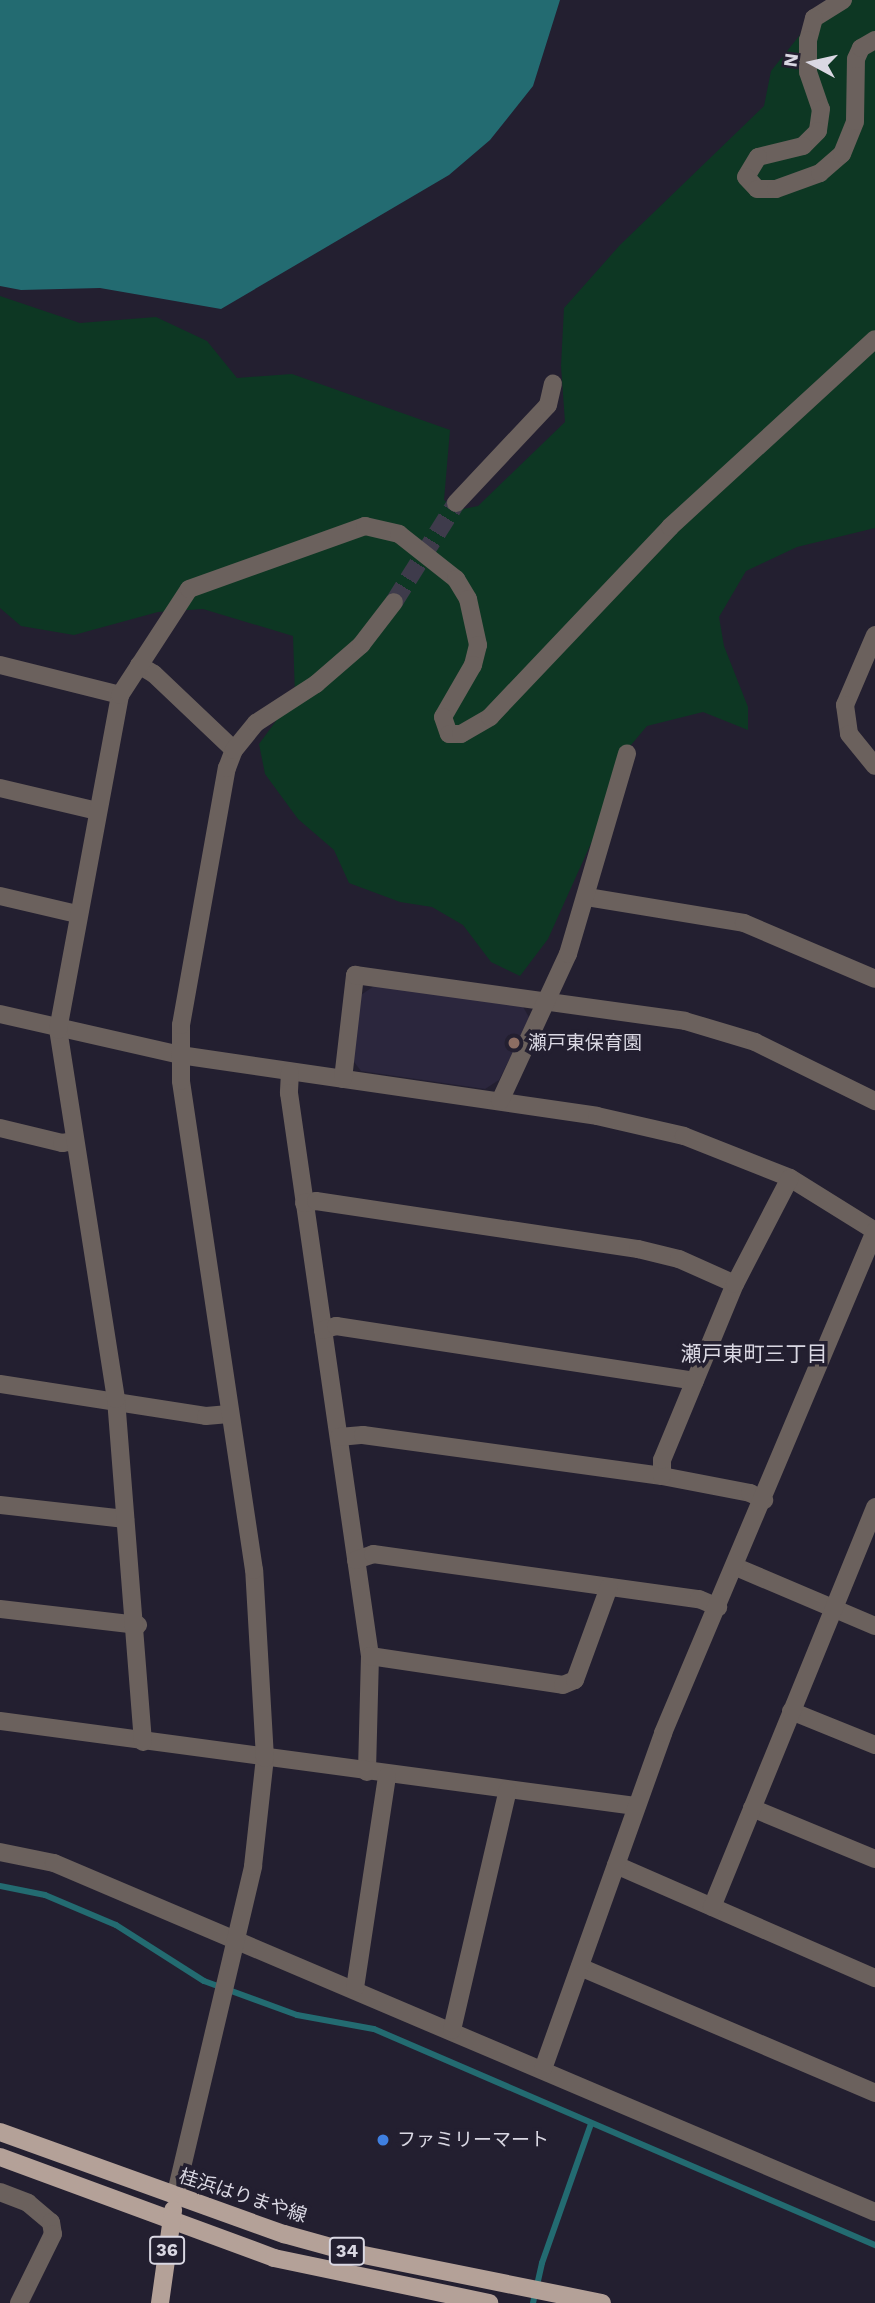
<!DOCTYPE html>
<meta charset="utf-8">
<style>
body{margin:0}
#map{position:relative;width:875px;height:2303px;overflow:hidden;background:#231f30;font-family:"Work Sans","Noto Sans JP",sans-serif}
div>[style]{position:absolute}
.built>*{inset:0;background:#2b263d}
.green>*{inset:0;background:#0d3723}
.water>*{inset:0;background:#236b71}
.stream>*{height:6px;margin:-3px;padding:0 3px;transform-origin:3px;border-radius:3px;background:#236b71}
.minor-tunnel>*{height:18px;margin-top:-9px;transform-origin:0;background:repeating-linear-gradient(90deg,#3e3b4b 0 18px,transparent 0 27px)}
.minor>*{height:18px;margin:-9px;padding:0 9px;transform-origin:9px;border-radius:9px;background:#6b615d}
.primary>*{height:18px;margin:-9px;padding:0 9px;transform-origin:9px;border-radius:9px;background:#b4a198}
.dots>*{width:19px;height:19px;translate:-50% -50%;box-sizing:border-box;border:4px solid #231f30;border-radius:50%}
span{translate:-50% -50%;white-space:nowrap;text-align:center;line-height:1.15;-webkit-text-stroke:7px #231f30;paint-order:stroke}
.shield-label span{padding:2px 5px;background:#231f30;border:2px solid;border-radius:5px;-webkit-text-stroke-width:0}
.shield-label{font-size:18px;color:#dad8e3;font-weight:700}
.poi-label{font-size:19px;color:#dad8e3}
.left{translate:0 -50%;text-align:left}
.street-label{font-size:19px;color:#dad8e3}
.neighbourhood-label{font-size:21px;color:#dad8e3}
.north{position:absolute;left:777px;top:28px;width:70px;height:70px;-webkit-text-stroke:5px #231f30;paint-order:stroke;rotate:278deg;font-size:19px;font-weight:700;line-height:28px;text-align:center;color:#dad8e3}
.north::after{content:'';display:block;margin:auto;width:24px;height:32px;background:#dad8e3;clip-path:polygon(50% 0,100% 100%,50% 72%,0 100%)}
</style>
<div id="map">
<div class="built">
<i style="clip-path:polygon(374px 986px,522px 1005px,530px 1019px,499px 1080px,485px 1089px,361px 1071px,351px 1058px,361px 995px)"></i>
</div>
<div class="green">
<i style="clip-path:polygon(828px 0,875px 0,875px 528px,797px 547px,746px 571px,719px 617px,724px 646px,748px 707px,748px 730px,703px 712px,647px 726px,615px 764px,610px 801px,548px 939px,520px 976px,491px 962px,463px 925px,432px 907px,400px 902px,349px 883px,334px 850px,298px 819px,265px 774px,259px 744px,295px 695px,293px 636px,203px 609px,158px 612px,74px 635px,21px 626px,0 608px,0 296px,80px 323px,156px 317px,207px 341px,237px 378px,292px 374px,450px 430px,444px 500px,458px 510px,478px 506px,565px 422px,561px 366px,564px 308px,620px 245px,764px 106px,771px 71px)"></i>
</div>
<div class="water">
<i style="clip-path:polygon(0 0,560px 0,533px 86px,490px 140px,449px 175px,221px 309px,100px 288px,21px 290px,0 286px)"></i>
</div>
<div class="stream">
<i style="left:0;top:1886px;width:46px;rotate:11.3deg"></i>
<i style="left:45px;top:1895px;width:77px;rotate:22.9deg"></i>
<i style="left:116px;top:1925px;width:104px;rotate:32.5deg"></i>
<i style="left:204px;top:1981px;width:99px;rotate:20.1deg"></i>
<i style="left:297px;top:2015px;width:78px;rotate:10.3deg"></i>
<i style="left:374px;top:2029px;width:546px;rotate:23.32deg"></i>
<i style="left:533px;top:2303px;width:41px;rotate:-77.3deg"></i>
<i style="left:542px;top:2263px;width:147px;rotate:-70.6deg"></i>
</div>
<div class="minor-tunnel">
<i style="left:394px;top:602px;width:117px;rotate:-57.9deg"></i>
</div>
<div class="minor">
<i style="left:843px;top:0;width:34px;rotate:148deg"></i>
<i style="left:814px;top:18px;width:23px;rotate:105deg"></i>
<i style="left:808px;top:40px;width:32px;rotate:90deg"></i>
<i style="left:808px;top:72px;width:39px;rotate:71deg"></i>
<i style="left:821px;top:109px;width:22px;rotate:98deg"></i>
<i style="left:818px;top:131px;width:21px;rotate:135deg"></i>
<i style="left:803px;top:146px;width:46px;rotate:166.3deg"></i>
<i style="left:758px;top:157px;width:23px;rotate:121deg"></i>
<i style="left:746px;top:177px;width:16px;rotate:47deg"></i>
<i style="left:757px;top:189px;width:19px"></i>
<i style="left:776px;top:189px;width:47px;rotate:-20deg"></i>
<i style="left:820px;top:173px;width:29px;rotate:-41deg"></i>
<i style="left:842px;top:154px;width:35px;rotate:-68deg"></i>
<i style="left:855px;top:121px;width:62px;rotate:-89.1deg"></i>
<i style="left:856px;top:59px;width:12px;rotate:-66deg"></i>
<i style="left:861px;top:48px;width:16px;rotate:-30deg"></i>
<i style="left:456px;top:503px;width:134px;rotate:-46.8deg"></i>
<i style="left:548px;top:405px;width:22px;rotate:-77deg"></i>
<i style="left:875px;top:635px;width:76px;rotate:113.2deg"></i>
<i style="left:845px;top:705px;width:29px;rotate:82deg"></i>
<i style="left:849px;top:734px;width:41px;rotate:50.9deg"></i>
<i style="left:0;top:665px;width:124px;rotate:14deg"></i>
<i style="left:139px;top:665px;width:17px;rotate:31deg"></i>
<i style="left:154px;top:674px;width:110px;rotate:43.5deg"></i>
<i style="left:0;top:788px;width:100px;rotate:13.3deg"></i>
<i style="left:0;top:896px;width:79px;rotate:13.2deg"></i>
<i style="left:587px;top:897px;width:159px;rotate:9.4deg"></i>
<i style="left:744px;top:923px;width:142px;rotate:23.1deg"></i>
<i style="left:0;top:1014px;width:185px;rotate:12.8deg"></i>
<i style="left:180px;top:1055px;width:421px;rotate:8.3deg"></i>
<i style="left:597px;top:1116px;width:89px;rotate:12.9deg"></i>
<i style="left:684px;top:1136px;width:114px;rotate:21.6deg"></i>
<i style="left:790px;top:1178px;width:100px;rotate:31.9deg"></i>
<i style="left:290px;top:1072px;width:21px;rotate:93deg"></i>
<i style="left:289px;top:1093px;width:569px;rotate:81.81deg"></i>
<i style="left:370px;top:1656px;width:116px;rotate:91.5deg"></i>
<i style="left:343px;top:1079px;width:105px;rotate:-83.4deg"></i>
<i style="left:355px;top:975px;width:333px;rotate:7.9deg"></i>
<i style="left:685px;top:1021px;width:73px;rotate:16.7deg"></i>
<i style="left:755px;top:1042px;width:134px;rotate:26.2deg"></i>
<i style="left:500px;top:1101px;width:162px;rotate:-65.2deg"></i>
<i style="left:568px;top:954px;width:209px;rotate:-73.6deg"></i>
<i style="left:0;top:1128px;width:64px;rotate:13.6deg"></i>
<i style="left:62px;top:1143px;width:13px;rotate:-9deg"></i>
<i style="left:304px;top:1203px;width:12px;rotate:-9deg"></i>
<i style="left:316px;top:1201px;width:326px;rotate:8.5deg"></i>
<i style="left:638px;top:1249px;width:42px;rotate:13.7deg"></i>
<i style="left:679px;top:1259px;width:61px;rotate:24.1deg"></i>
<i style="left:323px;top:1330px;width:14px;rotate:-17deg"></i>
<i style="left:336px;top:1326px;width:363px;rotate:8.7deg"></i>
<i style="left:0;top:1384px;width:208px;rotate:8.8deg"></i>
<i style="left:206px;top:1416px;width:23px;rotate:-5deg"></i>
<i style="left:339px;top:1437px;width:24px;rotate:-5deg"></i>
<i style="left:363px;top:1435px;width:302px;rotate:7.8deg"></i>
<i style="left:662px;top:1476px;width:90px;rotate:10.9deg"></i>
<i style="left:750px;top:1493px;width:16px;rotate:27deg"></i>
<i style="left:662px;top:1476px;width:16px;rotate:-90deg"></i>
<i style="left:662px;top:1460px;width:191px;rotate:-67.5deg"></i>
<i style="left:735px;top:1284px;width:119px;rotate:-62.6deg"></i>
<i style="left:0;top:1505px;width:126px;rotate:6.4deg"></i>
<i style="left:356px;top:1560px;width:18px;rotate:-19deg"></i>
<i style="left:373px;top:1554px;width:329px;rotate:7.9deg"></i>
<i style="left:699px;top:1599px;width:21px;rotate:23deg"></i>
<i style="left:736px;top:1567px;width:151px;rotate:23deg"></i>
<i style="left:0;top:1609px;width:139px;rotate:6.6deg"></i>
<i style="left:370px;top:1656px;width:195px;rotate:8.5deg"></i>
<i style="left:563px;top:1685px;width:13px;rotate:-23deg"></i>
<i style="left:575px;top:1680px;width:99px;rotate:-69.9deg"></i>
<i style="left:791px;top:1711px;width:91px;rotate:22deg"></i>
<i style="left:0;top:1721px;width:641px;rotate:7.62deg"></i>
<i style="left:143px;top:1742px;width:344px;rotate:-94.5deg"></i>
<i style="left:116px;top:1399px;width:374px;rotate:-98.9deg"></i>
<i style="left:58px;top:1030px;width:341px;rotate:-79.5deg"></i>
<i style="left:120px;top:695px;width:126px;rotate:-56.9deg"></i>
<i style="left:189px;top:589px;width:187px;rotate:-19.7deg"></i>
<i style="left:365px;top:526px;width:35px;rotate:13deg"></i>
<i style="left:399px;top:534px;width:73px;rotate:38.3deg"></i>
<i style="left:456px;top:579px;width:23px;rotate:59deg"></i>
<i style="left:468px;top:599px;width:47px;rotate:77.7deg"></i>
<i style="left:478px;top:645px;width:21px;rotate:104deg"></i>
<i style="left:473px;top:665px;width:60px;rotate:120deg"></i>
<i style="left:443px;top:717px;width:18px;rotate:71deg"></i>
<i style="left:449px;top:734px;width:12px"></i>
<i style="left:461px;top:734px;width:34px;rotate:-30deg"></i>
<i style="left:490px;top:717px;width:262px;rotate:-46.5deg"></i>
<i style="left:670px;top:527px;width:278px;rotate:-42.5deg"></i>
<i style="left:752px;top:1808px;width:133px;rotate:22.5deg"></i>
<i style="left:0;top:1852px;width:55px;rotate:11.5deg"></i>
<i style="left:54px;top:1863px;width:892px;rotate:23.03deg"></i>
<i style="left:616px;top:1865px;width:283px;rotate:23.6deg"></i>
<i style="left:712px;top:1907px;width:432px;rotate:-67.8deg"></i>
<i style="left:580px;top:1967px;width:321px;rotate:23.1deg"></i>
<i style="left:355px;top:1988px;width:214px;rotate:-81.4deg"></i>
<i style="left:452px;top:2030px;width:246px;rotate:-76.9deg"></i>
<i style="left:543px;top:2069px;width:357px;rotate:-70.3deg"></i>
<i style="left:663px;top:1733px;width:545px;rotate:-67.11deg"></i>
<i style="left:0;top:2192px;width:30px;rotate:21deg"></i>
<i style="left:28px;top:2203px;width:30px;rotate:40deg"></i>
<i style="left:51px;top:2222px;width:12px;rotate:81deg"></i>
<i style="left:53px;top:2234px;width:77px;rotate:116.2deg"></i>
<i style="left:175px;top:2197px;width:340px;rotate:-76.7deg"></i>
<i style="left:253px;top:1866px;width:109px;rotate:-83.7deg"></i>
<i style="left:265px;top:1758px;width:188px;rotate:-93.3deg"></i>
<i style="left:254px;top:1570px;width:494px;rotate:-98.5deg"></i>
<i style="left:181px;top:1081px;width:56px;rotate:-90deg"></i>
<i style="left:181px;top:1025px;width:261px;rotate:-79.9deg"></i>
<i style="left:227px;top:768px;width:19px;rotate:-69deg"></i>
<i style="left:234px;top:750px;width:35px;rotate:-51deg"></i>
<i style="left:256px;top:723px;width:72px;rotate:-33deg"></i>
<i style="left:316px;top:684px;width:60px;rotate:-40.9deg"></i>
<i style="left:361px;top:645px;width:54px;rotate:-52.5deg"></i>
</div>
<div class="primary">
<i style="left:0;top:2132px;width:302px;rotate:19.8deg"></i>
<i style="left:284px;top:2234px;width:67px;rotate:15.5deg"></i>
<i style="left:349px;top:2252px;width:258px;rotate:11.4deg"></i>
<i style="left:0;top:2157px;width:292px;rotate:20.2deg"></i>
<i style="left:274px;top:2258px;width:220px;rotate:11.8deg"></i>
<i style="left:160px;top:2303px;width:94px;rotate:-82deg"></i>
</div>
<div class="dots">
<i style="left:514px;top:1043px;background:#8d6e63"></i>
<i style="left:383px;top:2140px;background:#3f7fe0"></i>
</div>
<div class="shield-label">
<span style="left:167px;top:2250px">36</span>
<span style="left:347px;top:2251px">34</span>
</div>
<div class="poi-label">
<span class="left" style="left:528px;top:1043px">瀬戸東保育園</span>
<span class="left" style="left:397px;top:2140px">ファミリーマート</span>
</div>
<div class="street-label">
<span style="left:243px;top:2196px;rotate:18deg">桂浜はりまや線</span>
</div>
<div class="neighbourhood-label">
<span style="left:754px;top:1354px">瀬戸東町三丁目</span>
</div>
<div class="north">N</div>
</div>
